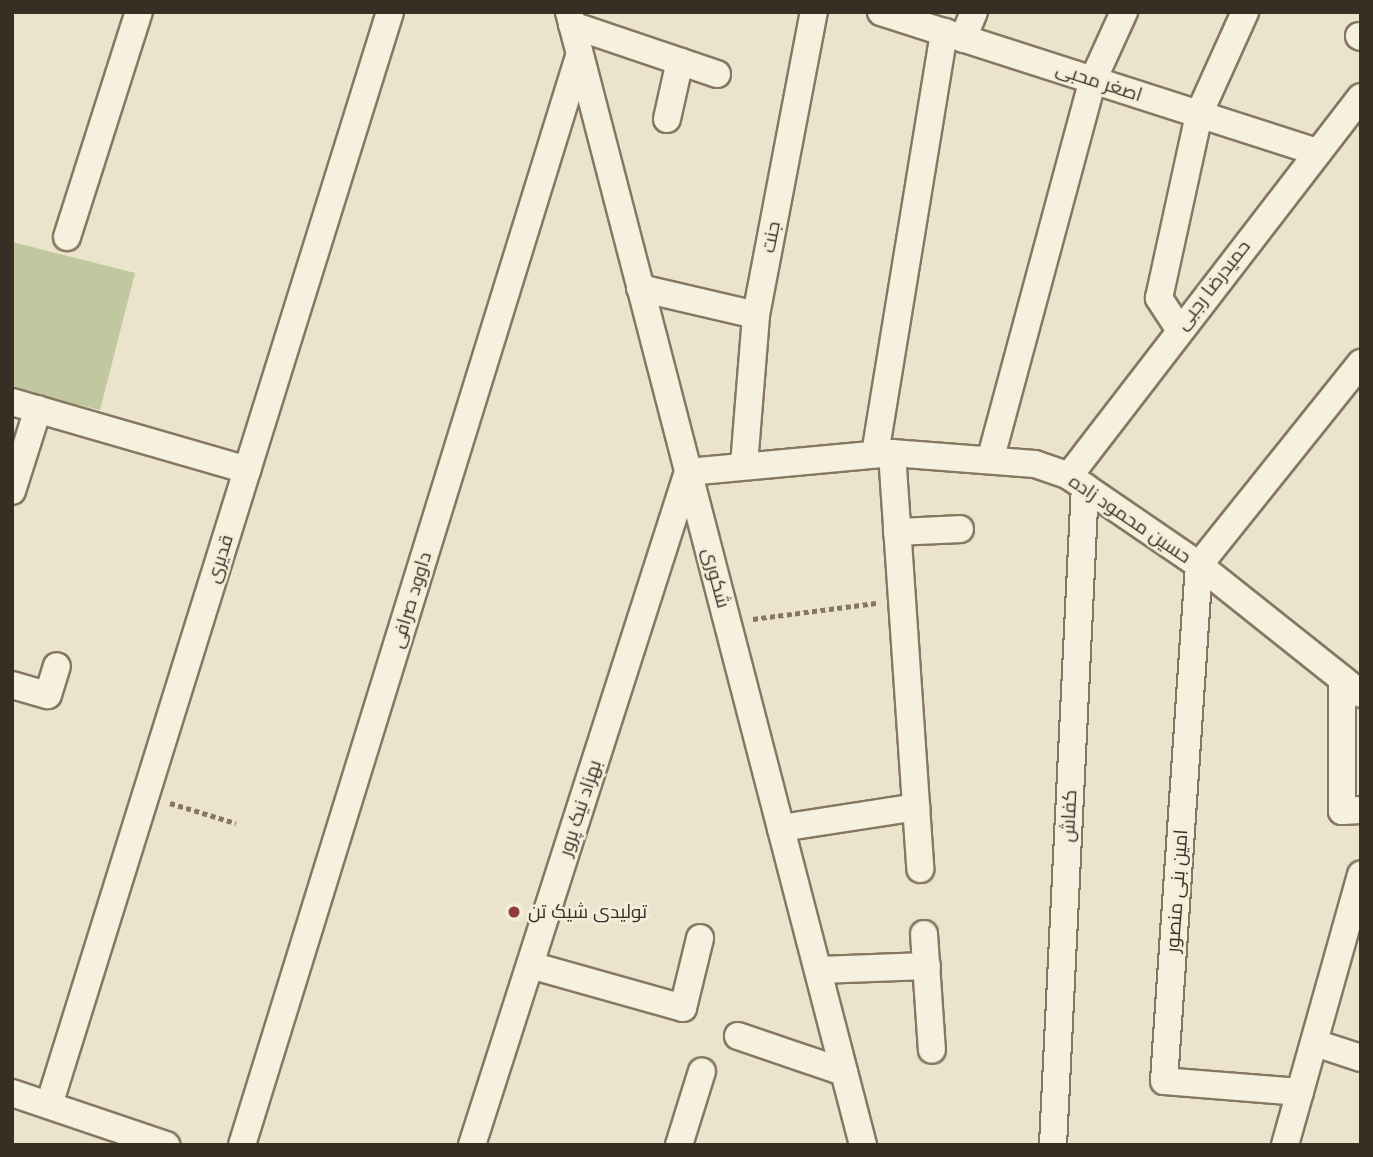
<!DOCTYPE html>
<meta charset="utf-8">
<style>
body{margin:0}
#map{position:relative;width:1373px;height:1157px;overflow:hidden;background:#ebe3cb;font-family:"Noto Serif",Cairo,serif}
div>[style]{position:absolute}
.green>*{inset:0;background:#c1c8a0}
.path>*{height:4.5px;margin-top:-2.25px;transform-origin:0;background:repeating-linear-gradient(90deg,#867761 0 5px,transparent 0 8.5px)}
.roads{filter:drop-shadow(2px 0 #867761) drop-shadow(-2px 0 #867761) drop-shadow(0 2px #867761) drop-shadow(0 -2px #867761)}
.street>*{height:26px;margin:-13px;padding:0 13px;transform-origin:13px;border-radius:13px;background:#f6f0de}
.dots>*{width:19px;height:19px;translate:-50% -50%;box-sizing:border-box;border:4px solid #f3edda;border-radius:50%}
span{translate:-50% -50%;white-space:nowrap;text-align:center;line-height:1.15;-webkit-text-stroke:5px #f3edda;paint-order:stroke}
.street-label{font-size:19px;color:#382e23}
.poi-label{font-size:19px;color:#382e23}
.left{translate:0 -50%;text-align:left}
.frame{position:absolute;inset:0;border:14px solid #382e23;pointer-events:none}
</style>
<div id="map">
<div class="green">
<i style="clip-path:polygon(12px 242px,135px 273px,100px 410px,12px 389px)"></i>
</div>
<div class="path">
<i style="left:753px;top:619px;width:124px;rotate:-7.4deg"></i>
<i style="left:170px;top:803px;width:69px;rotate:16.9deg"></i>
</div>
<div class="roads">
<div class="street">
<i style="left:569px;top:12px;width:1171px;rotate:75.45deg"></i>
<i style="left:881px;top:12px;width:459px;rotate:17.8deg"></i>
<i style="left:572px;top:25px;width:153px;rotate:18.7deg"></i>
<i style="left:1359px;top:36px;width:2px;rotate:27deg"></i>
<i style="left:963px;top:39px;width:29px;rotate:-68deg"></i>
<i style="left:667px;top:119px;width:59px;rotate:-77.4deg"></i>
<i style="left:67px;top:237px;width:236px;rotate:-72.3deg"></i>
<i style="left:640px;top:288px;width:119px;rotate:13.1deg"></i>
<i style="left:1179px;top:329px;width:37px;rotate:-123deg"></i>
<i style="left:1159px;top:298px;width:188px;rotate:-77.7deg"></i>
<i style="left:1199px;top:114px;width:112px;rotate:-65.7deg"></i>
<i style="left:12px;top:402px;width:245px;rotate:16.1deg"></i>
<i style="left:892px;top:453px;width:417px;rotate:86.1deg"></i>
<i style="left:875px;top:454px;width:428px;rotate:-80.7deg"></i>
<i style="left:991px;top:457px;width:391px;rotate:-74.9deg"></i>
<i style="left:1093px;top:80px;width:75px;rotate:-65.5deg"></i>
<i style="left:744px;top:465px;width:150px;rotate:-85.4deg"></i>
<i style="left:756px;top:315px;width:309px;rotate:-79.2deg"></i>
<i style="left:1069px;top:476px;width:478px;rotate:-52.4deg"></i>
<i style="left:12px;top:491px;width:86px;rotate:-72.4deg"></i>
<i style="left:897px;top:532px;width:63px;rotate:-2.7deg"></i>
<i style="left:1342px;top:679px;width:132px;rotate:90deg"></i>
<i style="left:1342px;top:811px;width:19px;rotate:-3deg"></i>
<i style="left:12px;top:685px;width:37px;rotate:16deg"></i>
<i style="left:48px;top:695px;width:30px;rotate:-73deg"></i>
<i style="left:781px;top:828px;width:137px;rotate:-8.8deg"></i>
<i style="left:924px;top:934px;width:116px;rotate:86.1deg"></i>
<i style="left:530px;top:965px;width:159px;rotate:15.7deg"></i>
<i style="left:683px;top:1008px;width:72px;rotate:-76.3deg"></i>
<i style="left:819px;top:970px;width:108px;rotate:-2.1deg"></i>
<i style="left:738px;top:1036px;width:112px;rotate:18.8deg"></i>
<i style="left:1315px;top:1043px;width:48px;rotate:18.1deg"></i>
<i style="left:1300px;top:1092px;width:136px;rotate:-175.4deg"></i>
<i style="left:1164px;top:1081px;width:517px;rotate:-86.12deg"></i>
<i style="left:1199px;top:565px;width:259px;rotate:-51.3deg"></i>
<i style="left:12px;top:1093px;width:163px;rotate:18.7deg"></i>
<i style="left:49px;top:1105px;width:1145px;rotate:-72.67deg"></i>
<i style="left:242px;top:1145px;width:1140px;rotate:-72.8deg"></i>
<i style="left:472px;top:1145px;width:707px;rotate:-72.21deg"></i>
<i style="left:688px;top:472px;width:205px;rotate:-5.3deg"></i>
<i style="left:892px;top:453px;width:143px;rotate:4.4deg"></i>
<i style="left:1035px;top:464px;width:36px;rotate:19deg"></i>
<i style="left:1069px;top:476px;width:158px;rotate:34.4deg"></i>
<i style="left:1199px;top:565px;width:207px;rotate:38.5deg"></i>
<i style="left:679px;top:1145px;width:77px;rotate:-72.7deg"></i>
<i style="left:1053px;top:1145px;width:659px;rotate:-87.22deg"></i>
<i style="left:1285px;top:1145px;width:281px;rotate:-74.3deg"></i>
</div>
</div>
<div class="dots">
<i style="left:514px;top:912px;background:#8f3b37"></i>
</div>
<div class="street-label">
<span style="left:1099px;top:82px;rotate:18deg">اصغر محبی</span>
<span style="left:771px;top:237px;rotate:-79deg">جنت</span>
<span style="left:1213px;top:285px;rotate:-52deg">حمیدرضا رجبی</span>
<span style="left:1130px;top:519px;rotate:34deg">حسین محمود زاده</span>
<span style="left:220px;top:559px;rotate:-73deg">قدیری</span>
<span style="left:716px;top:578px;rotate:75deg">شکوری</span>
<span style="left:411px;top:600px;rotate:-73deg">داوود صرافی</span>
<span style="left:580px;top:808px;rotate:-72deg">بهزاد نیک پرور</span>
<span style="left:1069px;top:816px;rotate:-87deg">کفاش</span>
<span style="left:1177px;top:891px;rotate:-86deg">امین بنی منصور</span>
</div>
<div class="poi-label">
<span class="left" style="left:528px;top:912px">تولیدی شیک تن</span>
</div>
<div class="frame"></div>
</div>
